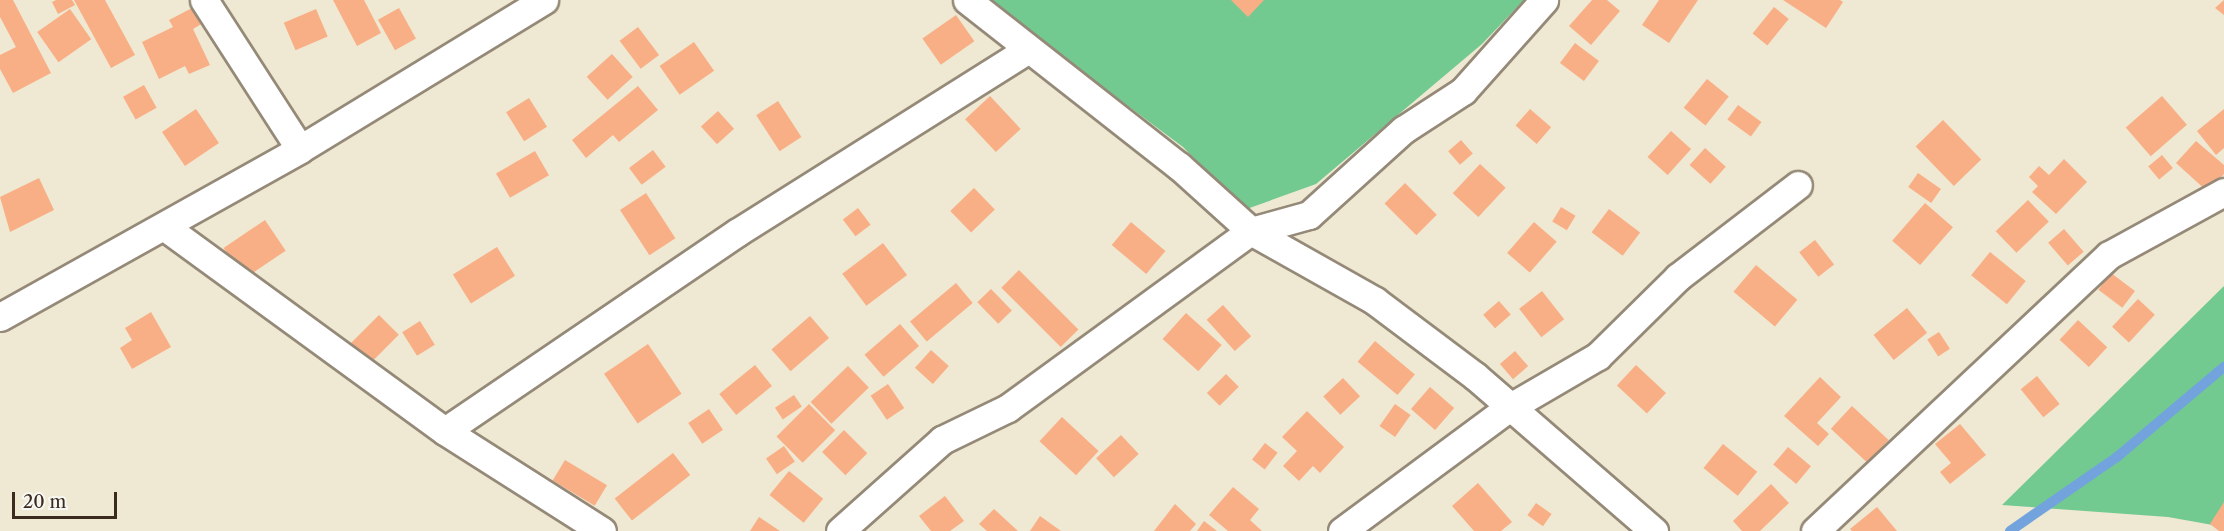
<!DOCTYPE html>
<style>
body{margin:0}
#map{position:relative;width:2224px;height:531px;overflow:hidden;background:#efe8d2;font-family:"Libre Caslon Text",serif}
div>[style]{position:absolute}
.green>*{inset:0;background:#72ca90}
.stream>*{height:10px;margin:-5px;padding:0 5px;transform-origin:5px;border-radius:5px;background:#73a3dd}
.building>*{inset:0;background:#f9af86;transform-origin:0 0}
.roads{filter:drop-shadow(2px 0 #958978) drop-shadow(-2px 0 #958978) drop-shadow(0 2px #958978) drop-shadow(0 -2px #958978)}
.minor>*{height:27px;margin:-13.5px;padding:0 13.5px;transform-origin:13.5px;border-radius:13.5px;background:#fff}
span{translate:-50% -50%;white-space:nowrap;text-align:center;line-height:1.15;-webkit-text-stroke:4.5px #f6f6f2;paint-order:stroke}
.scale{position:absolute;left:12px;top:492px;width:105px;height:27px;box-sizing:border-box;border:3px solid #3b2a1e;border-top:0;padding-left:8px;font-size:18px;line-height:21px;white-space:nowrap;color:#3b2a1e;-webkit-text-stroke:4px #f6f6f2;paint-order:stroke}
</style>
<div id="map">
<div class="green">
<i style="clip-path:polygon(986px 0,1524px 0,1482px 44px,1316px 184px,1244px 210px,1183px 147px)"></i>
<i style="clip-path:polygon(2224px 286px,2224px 527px,2168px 517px,2002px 505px)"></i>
</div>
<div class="stream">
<i style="left:2010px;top:531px;width:130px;rotate:-34.7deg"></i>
<i style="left:2117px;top:457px;width:140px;rotate:-40.1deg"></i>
</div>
<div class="building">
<i style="clip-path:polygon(0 0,13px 0,51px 73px,13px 93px,0 69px,0 55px,16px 47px,0 17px)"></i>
<i style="clip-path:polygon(56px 0,72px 0,75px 5px,58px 14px,52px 2px)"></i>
<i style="clip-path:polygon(74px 0,105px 0,135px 55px,111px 68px)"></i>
<i style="clip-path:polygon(333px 0,364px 0,381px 33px,357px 46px)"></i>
<i style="clip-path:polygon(1231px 0,1264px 0,1248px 17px)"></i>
<i style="clip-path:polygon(1592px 0,1607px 0,1620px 11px,1591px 45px,1569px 26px)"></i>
<i style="clip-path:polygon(1659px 0,1698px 0,1669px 43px,1642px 25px)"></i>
<i style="clip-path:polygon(1783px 0,1840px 0,1843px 2px,1826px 28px)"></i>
<i style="clip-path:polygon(2224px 0,2224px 15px,2215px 8px)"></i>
<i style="clip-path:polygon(194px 7px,203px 23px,193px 29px,210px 65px,189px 74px,185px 66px,159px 79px,142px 42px,173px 27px,169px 20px)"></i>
<i style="left:1774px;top:7px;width:19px;height:34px;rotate:39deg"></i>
<i style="left:399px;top:8px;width:35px;height:24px;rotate:61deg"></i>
<i style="left:70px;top:9px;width:37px;height:40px;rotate:55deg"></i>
<i style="left:316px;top:9px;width:30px;height:35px;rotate:67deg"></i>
<i style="left:956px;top:15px;width:32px;height:41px;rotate:55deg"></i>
<i style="left:638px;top:27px;width:35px;height:23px;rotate:53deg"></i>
<i style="left:694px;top:42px;width:35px;height:42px;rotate:55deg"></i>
<i style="left:1575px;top:43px;width:30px;height:25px;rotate:37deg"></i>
<i style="left:612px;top:54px;width:31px;height:34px;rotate:48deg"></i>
<i style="left:1707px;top:79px;width:28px;height:37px;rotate:39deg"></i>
<i style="left:144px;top:85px;width:26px;height:24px;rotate:61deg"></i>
<i style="clip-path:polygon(638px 86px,658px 110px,619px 142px,613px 135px,586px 158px,572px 140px)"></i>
<i style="left:990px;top:96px;width:45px;height:34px;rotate:47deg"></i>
<i style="left:2162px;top:96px;width:38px;height:48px;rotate:49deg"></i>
<i style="left:529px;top:98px;width:34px;height:27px;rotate:58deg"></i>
<i style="left:778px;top:101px;width:43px;height:26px;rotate:57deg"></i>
<i style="left:1738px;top:105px;width:29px;height:18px;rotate:36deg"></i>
<i style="left:196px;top:109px;width:41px;height:41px;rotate:56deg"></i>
<i style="left:1530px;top:109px;width:28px;height:22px;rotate:41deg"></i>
<i style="clip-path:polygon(2224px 109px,2224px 148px,2216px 155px,2197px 131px)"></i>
<i style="left:718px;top:111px;width:24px;height:23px;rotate:48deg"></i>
<i style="left:1943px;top:120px;width:55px;height:38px;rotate:46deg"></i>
<i style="left:1671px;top:131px;width:27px;height:35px;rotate:42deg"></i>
<i style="left:1461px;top:140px;width:18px;height:17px;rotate:49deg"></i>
<i style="clip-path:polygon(2196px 141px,2224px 165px,2224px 174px,2208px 192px,2176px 163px)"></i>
<i style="left:1705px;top:148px;width:28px;height:23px;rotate:42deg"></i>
<i style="left:653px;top:150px;width:21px;height:30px;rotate:53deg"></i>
<i style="left:535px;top:151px;width:28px;height:45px;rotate:60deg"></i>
<i style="left:2162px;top:155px;width:17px;height:18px;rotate:50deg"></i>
<i style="clip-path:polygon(2064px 159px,2087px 182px,2056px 214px,2032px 192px,2038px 186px,2029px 177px,2039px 166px,2049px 175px)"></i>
<i style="left:1480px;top:164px;width:35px;height:40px;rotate:43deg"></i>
<i style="left:1918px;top:173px;width:28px;height:17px;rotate:35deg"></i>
<i style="clip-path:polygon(39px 178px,54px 210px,10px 232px,0 197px)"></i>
<i style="left:1405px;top:183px;width:45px;height:29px;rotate:45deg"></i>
<i style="left:974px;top:188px;width:30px;height:33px;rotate:46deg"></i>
<i style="left:646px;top:193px;width:54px;height:31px;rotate:57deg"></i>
<i style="left:2028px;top:200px;width:30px;height:45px;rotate:46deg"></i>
<i style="left:1925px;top:203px;width:37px;height:50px;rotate:41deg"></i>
<i style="left:1561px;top:207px;width:17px;height:17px;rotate:31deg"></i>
<i style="left:858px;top:208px;width:21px;height:19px;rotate:53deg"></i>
<i style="left:1609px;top:209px;width:39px;height:29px;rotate:37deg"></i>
<i style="left:265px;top:220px;width:37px;height:50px;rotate:56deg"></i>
<i style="left:1131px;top:222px;width:45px;height:30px;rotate:40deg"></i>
<i style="left:1534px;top:222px;width:30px;height:41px;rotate:41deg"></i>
<i style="left:2064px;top:229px;width:30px;height:21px;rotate:49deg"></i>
<i style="left:1815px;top:240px;width:31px;height:20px;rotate:52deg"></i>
<i style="left:883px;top:243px;width:40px;height:51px;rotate:53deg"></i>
<i style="left:497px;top:247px;width:34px;height:52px;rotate:58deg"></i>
<i style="left:1990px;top:252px;width:46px;height:30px;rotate:39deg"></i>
<i style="left:1756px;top:265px;width:54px;height:35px;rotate:40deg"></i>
<i style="left:1019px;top:270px;width:84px;height:25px;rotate:45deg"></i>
<i style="left:2111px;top:273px;width:30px;height:21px;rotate:37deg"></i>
<i style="left:956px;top:283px;width:26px;height:60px;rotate:50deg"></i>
<i style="left:991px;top:289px;width:30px;height:19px;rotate:46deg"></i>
<i style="left:1542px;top:291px;width:36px;height:29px;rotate:52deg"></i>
<i style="left:2138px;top:299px;width:23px;height:38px;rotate:43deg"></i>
<i style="left:1499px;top:301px;width:18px;height:21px;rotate:49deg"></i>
<i style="left:1223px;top:305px;width:42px;height:22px;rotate:48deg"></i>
<i style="left:1907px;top:308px;width:32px;height:43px;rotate:51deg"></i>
<i style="clip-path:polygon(151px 312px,171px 347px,132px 369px,120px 348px,132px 340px,125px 328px)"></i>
<i style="left:1186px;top:313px;width:48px;height:35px;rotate:42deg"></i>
<i style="left:379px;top:315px;width:28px;height:43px;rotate:45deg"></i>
<i style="left:810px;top:316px;width:29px;height:51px;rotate:49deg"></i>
<i style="left:2078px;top:320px;width:40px;height:27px;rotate:43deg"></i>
<i style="left:420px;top:321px;width:28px;height:21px;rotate:58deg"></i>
<i style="left:900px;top:324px;width:29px;height:47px;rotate:49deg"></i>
<i style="left:1939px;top:332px;width:20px;height:14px;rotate:57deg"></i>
<i style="left:1375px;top:341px;width:52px;height:27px;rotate:40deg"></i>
<i style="left:648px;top:344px;width:60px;height:53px;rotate:56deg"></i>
<i style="left:931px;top:350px;width:24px;height:24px;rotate:42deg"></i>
<i style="left:1515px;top:351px;width:20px;height:20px;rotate:49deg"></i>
<i style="left:755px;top:365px;width:27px;height:46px;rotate:51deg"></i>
<i style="left:1636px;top:365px;width:41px;height:28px;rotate:43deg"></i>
<i style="left:848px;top:366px;width:30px;height:52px;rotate:46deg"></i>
<i style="left:1226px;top:374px;width:18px;height:27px;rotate:45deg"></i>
<i style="left:2037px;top:376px;width:36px;height:21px;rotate:51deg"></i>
<i style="clip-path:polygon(1820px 377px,1841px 397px,1817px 423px,1829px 434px,1818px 446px,1784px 416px)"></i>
<i style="left:1343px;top:378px;width:25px;height:27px;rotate:47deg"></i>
<i style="left:888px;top:384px;width:29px;height:21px;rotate:56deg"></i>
<i style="left:1430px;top:387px;width:32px;height:29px;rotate:41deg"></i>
<i style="left:794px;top:395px;width:14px;height:23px;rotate:56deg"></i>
<i style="left:809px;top:404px;width:37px;height:46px;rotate:45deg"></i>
<i style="left:1395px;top:404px;width:19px;height:27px;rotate:35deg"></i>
<i style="left:1852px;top:406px;width:50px;height:31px;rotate:43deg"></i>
<i style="left:709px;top:409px;width:25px;height:25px;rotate:56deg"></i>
<i style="clip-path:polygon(1307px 411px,1344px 447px,1320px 473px,1313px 466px,1299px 481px,1283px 466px,1297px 451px,1282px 437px)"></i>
<i style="left:1062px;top:417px;width:50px;height:33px;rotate:43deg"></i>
<i style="clip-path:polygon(1960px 424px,1986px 455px,1950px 484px,1940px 472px,1951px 463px,1935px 444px)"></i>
<i style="left:844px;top:430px;width:33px;height:31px;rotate:45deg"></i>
<i style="left:1121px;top:435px;width:26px;height:34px;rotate:47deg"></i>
<i style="left:1265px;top:443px;width:16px;height:21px;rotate:38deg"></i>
<i style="left:1723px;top:444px;width:44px;height:31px;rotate:39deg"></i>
<i style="left:784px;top:446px;width:19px;height:22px;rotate:55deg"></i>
<i style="left:1788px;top:447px;width:30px;height:23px;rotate:40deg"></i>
<i style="left:673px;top:453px;width:28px;height:74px;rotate:52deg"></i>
<i style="left:565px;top:460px;width:49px;height:24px;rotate:31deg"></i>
<i style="left:789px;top:471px;width:44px;height:31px;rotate:39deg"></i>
<i style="clip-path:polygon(1478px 483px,1512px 522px,1501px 531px,1474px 531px,1452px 506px)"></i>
<i style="clip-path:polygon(1771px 484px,1789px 503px,1760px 531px,1742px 531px,1733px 521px)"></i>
<i style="clip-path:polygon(1233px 487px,1259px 509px,1250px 520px,1262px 531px,1228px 531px,1209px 515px)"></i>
<i style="clip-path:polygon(945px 496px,964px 521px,950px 531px,931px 531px,919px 516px)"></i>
<i style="clip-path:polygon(2224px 502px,2224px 531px,2219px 531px,2210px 524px)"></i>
<i style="left:1536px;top:503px;width:19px;height:15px;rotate:35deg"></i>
<i style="clip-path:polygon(1175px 504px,1196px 524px,1190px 531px,1154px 531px)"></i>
<i style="clip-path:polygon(1877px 507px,1897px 531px,1852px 531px,1850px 529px)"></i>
<i style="clip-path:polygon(994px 509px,1018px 531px,987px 531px,979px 524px)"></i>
<i style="clip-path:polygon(1040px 516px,1061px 531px,1030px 531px)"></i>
<i style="clip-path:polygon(759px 517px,780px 531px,750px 531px)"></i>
<i style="clip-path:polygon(1204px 521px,1217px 531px,1197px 531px)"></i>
</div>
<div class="roads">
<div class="minor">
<i style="left:204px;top:0;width:177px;rotate:57.2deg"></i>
<i style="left:967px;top:0;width:269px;rotate:38.1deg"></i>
<i style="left:1179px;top:166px;width:97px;rotate:42.1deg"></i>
<i style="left:1251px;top:231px;width:142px;rotate:29.4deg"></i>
<i style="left:1375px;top:301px;width:125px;rotate:36.9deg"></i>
<i style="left:1475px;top:376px;width:237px;rotate:40.9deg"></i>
<i style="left:165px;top:227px;width:346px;rotate:36.1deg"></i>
<i style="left:445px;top:431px;width:186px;rotate:32.5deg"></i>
<i style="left:0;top:317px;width:344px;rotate:-29.2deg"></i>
<i style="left:300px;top:149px;width:286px;rotate:-31.4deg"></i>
<i style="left:445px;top:431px;width:354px;rotate:-34.2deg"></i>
<i style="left:738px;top:232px;width:342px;rotate:-32.2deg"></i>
<i style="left:840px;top:531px;width:137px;rotate:-41.7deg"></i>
<i style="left:942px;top:440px;width:73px;rotate:-25.9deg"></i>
<i style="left:1008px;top:408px;width:301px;rotate:-36.1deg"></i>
<i style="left:1251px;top:231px;width:60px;rotate:-15.4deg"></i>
<i style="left:1309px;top:215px;width:127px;rotate:-42.1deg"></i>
<i style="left:1403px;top:130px;width:72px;rotate:-33deg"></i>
<i style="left:1463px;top:91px;width:122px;rotate:-48.3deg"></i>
<i style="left:1342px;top:531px;width:205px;rotate:-36.5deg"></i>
<i style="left:1507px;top:409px;width:105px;rotate:-30.2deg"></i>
<i style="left:1598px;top:356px;width:112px;rotate:-44.6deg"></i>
<i style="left:1678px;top:277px;width:151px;rotate:-37.5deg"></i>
<i style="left:1815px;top:531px;width:403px;rotate:-43.2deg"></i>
<i style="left:2109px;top:255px;width:131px;rotate:-28.7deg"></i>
</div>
</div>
<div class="scale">20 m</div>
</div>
